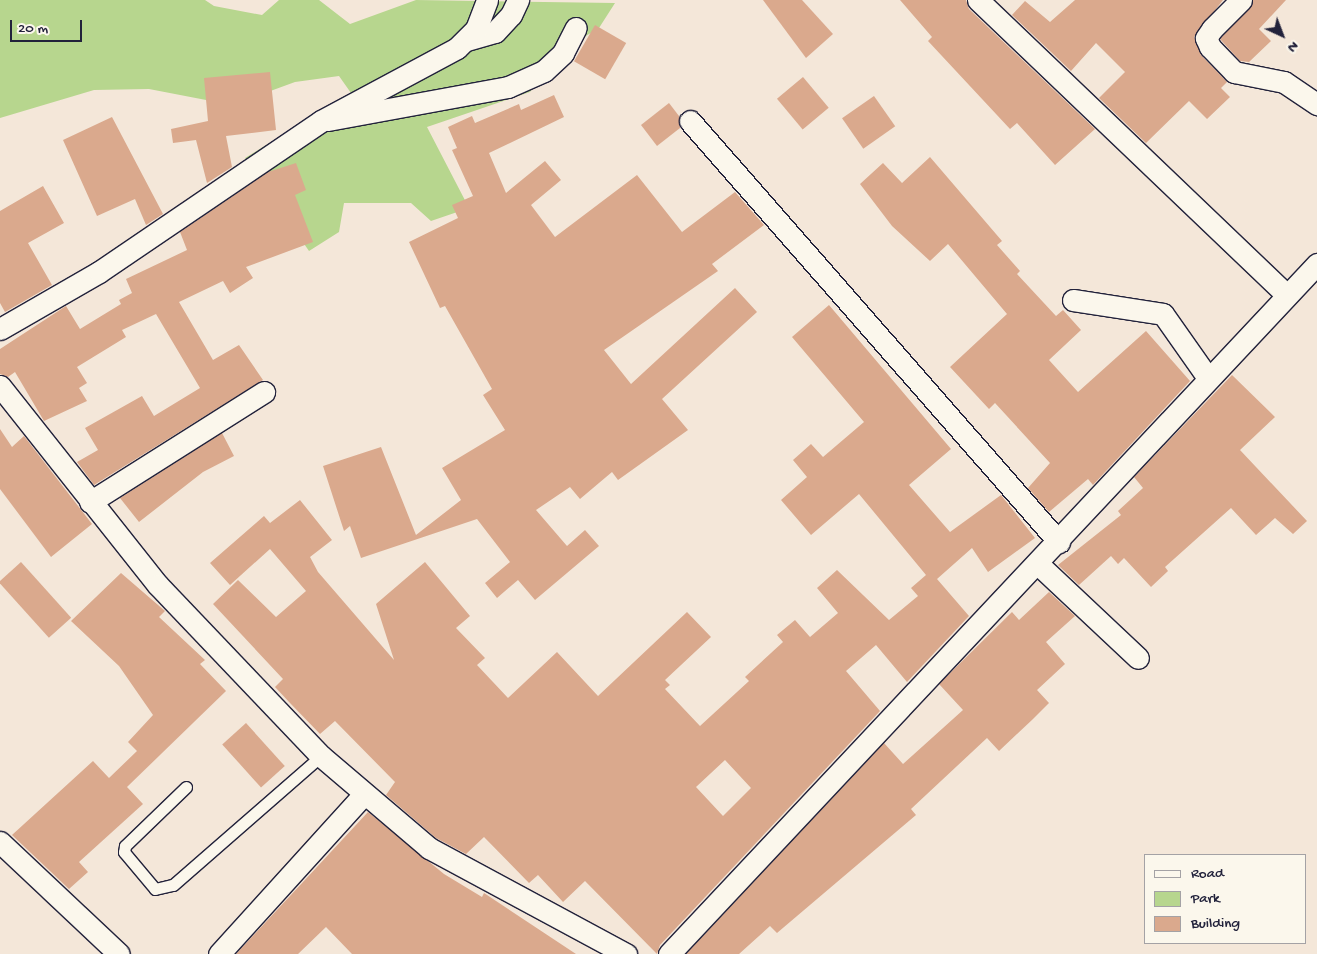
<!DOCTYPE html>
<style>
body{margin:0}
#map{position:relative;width:1317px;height:954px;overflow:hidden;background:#f4e7d9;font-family:"Gochi Hand",sans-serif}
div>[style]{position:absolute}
.green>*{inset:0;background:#b7d68e}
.building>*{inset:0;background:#daa98d;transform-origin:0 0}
.roads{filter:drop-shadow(1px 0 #22223b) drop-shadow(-1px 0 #22223b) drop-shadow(0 1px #22223b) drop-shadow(0 -1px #22223b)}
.service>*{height:11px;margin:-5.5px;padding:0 5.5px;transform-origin:5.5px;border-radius:5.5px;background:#fbf7ec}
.minor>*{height:21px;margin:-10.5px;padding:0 10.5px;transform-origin:10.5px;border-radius:10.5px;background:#fbf7ec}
span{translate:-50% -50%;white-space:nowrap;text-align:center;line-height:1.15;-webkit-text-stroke:4px #fbf7ec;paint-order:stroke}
.legend{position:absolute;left:1144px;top:854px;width:162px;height:90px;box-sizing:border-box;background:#fbf7ec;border:1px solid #a4a2a5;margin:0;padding:6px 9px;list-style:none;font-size:15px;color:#22223b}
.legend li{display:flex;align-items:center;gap:10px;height:25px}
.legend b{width:25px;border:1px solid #a4a2a5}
.north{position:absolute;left:1257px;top:10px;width:50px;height:50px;-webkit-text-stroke:4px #fbf7ec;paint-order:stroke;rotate:137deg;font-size:14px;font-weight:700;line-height:20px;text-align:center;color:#22223b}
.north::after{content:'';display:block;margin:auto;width:18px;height:22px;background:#22223b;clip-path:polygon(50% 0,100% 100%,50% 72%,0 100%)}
.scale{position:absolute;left:10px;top:20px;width:72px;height:22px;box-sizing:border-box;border:2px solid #22223b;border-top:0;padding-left:6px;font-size:15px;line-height:18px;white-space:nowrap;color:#22223b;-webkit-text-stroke:4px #fbf7ec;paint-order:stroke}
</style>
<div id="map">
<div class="green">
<i style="clip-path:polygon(0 0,205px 0,214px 6px,262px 15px,279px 0,319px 0,350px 24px,416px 0,615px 3px,599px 28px,561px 51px,530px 92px,427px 127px,469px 208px,431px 221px,411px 203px,344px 203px,339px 232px,309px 251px,245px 158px,351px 93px,339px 76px,295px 82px,232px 105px,149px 89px,94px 90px,0 118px)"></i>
</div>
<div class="building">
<i style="clip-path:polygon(763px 0,802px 0,833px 34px,806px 58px)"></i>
<i style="clip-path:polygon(900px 0,966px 0,969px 9px,1095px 129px,1055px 165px,1017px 123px,1010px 129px,928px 41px,932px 37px)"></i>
<i style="clip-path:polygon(1075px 0,1223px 0,1194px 37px,1201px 55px,1227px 82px,1221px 88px,1230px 97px,1207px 119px,1189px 101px,1146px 143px,1099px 98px,1125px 72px,1096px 43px,1071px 71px,1012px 15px,1025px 1px,1050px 22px)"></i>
<i style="clip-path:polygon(1253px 0,1286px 0,1259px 29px,1271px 41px,1249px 62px,1240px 61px,1220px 39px)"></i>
<i style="left:595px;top:25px;width:36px;height:42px;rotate:30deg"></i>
<i style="clip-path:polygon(270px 72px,276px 130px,226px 136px,232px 167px,207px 183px,196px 140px,173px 143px,171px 129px,208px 121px,204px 78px)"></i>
<i style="left:803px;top:77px;width:40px;height:34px;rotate:50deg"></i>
<i style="clip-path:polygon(554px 95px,564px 117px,489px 153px,506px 193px,545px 161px,561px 180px,531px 205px,555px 237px,637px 175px,682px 232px,735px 192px,764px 225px,712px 264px,718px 271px,604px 350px,631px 384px,735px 288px,757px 312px,662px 399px,688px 430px,618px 480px,612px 472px,580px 499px,570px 487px,536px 510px,567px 546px,585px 530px,599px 546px,535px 600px,518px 580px,497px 598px,485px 583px,510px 562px,477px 519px,361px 558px,350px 526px,344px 531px,323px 466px,381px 447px,416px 535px,461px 500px,442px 468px,505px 430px,483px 395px,492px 389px,445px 306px,440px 308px,409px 242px,458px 218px,452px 205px,473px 196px,452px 150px,457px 148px,448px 127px,472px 116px,475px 123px,519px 104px,521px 110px)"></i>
<i style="left:874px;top:96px;width:37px;height:39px;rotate:55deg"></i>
<i style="clip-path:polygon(669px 103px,679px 116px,680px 128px,657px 146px,641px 125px)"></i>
<i style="clip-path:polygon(112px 117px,163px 214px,146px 225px,135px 199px,97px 216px,63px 140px)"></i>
<i style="clip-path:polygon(930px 157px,1002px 241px,997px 245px,1020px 271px,1017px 274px,1056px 316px,1063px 310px,1081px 330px,1049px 360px,1078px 392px,1146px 331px,1190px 381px,1093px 485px,1088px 479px,1049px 512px,1028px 488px,1050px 463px,995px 403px,989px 409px,950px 367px,1007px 314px,948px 244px,930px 261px,892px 226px,860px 184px,883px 163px,902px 183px)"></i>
<i style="clip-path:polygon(296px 163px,306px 190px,295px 195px,313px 242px,246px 267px,253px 278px,230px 293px,223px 281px,179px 302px,213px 360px,239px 345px,263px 380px,94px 485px,77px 462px,98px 450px,85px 428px,142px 396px,154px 416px,200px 388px,156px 314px,122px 330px,126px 337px,77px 367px,87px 383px,79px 388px,87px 401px,44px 421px,15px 372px,8px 377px,0 374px,0 349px,66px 306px,80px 329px,121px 304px,119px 300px,132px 293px,126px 279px,187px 250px,180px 232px,268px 172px)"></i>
<i style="clip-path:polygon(43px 186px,64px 223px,28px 243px,52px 285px,5px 312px,0 303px,0 211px)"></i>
<i style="clip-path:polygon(evenodd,829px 305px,951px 449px,909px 485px,950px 532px,1001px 495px,1035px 538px,988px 572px,972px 548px,937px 579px,969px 616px,907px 682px,876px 645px,846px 671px,880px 711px,660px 945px,657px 954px,585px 881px,563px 902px,538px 875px,529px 883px,484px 837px,466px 854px,436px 838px,386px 795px,395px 782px,335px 721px,320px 734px,290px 703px,275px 687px,283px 679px,213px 604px,238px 580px,276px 617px,306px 591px,270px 549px,230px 585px,210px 563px,264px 516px,270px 523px,300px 500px,332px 540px,310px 557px,318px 572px,394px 660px,376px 604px,425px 562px,470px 616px,456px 628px,485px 658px,477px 665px,508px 698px,557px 652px,598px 696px,687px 612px,711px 637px,665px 680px,670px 685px,665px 689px,700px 726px,749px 681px,745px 677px,783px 642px,777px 635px,795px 620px,810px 637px,838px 613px,817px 588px,837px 570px,889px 620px,918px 596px,911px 588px,926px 575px,859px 494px,811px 535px,781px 500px,807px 477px,793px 460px,811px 444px,823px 457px,864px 422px,792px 337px,829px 305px,725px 760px,751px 788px,723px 816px,696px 787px,725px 760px)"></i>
<i style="clip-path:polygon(1232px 375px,1275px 417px,1240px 450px,1307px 521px,1293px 534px,1275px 518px,1256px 535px,1231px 508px,1165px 567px,1168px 571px,1151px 587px,1124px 558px,1118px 564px,1111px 556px,1079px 585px,1058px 565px,1121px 515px,1118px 511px,1143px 488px,1134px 477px)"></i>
<i style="clip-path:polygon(0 429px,12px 447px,24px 436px,92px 524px,51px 557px,0 489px)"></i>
<i style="clip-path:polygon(222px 433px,234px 456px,203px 472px,139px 522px,120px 498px)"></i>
<i style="left:21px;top:562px;width:75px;height:30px;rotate:48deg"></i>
<i style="clip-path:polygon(121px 573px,165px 611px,159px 617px,205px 660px,200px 664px,226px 691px,127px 787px,143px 804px,79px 862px,88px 872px,69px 889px,12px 835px,93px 761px,109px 778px,137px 751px,128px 742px,153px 715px,119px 666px,71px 621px)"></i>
<i style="clip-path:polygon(1049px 592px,1075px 616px,1046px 642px,1065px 664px,1037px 690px,1049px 703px,1033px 719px,999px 751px,987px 738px,911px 809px,916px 815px,777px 933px,770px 926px,739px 954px,686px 954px,884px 743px,903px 764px,963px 710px,939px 684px,1012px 612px,1019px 620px)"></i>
<i style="left:246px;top:723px;width:58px;height:32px;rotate:48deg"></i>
<i style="clip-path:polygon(368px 812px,444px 874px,482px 897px,484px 893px,576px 954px,352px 954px,326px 927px,298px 954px,236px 954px)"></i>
</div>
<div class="roads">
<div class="service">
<i style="left:186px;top:787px;width:85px;rotate:136deg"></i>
<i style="left:125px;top:846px;width:6px;rotate:99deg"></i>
<i style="left:124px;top:852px;width:48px;rotate:50deg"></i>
<i style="left:155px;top:889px;width:18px;rotate:-13deg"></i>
<i style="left:173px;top:885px;width:196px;rotate:-41.1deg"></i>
</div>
<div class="minor">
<i style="left:978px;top:0;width:427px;rotate:43.7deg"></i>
<i style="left:1241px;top:0;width:41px;rotate:135deg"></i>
<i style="left:1212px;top:29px;width:11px;rotate:124deg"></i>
<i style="left:1206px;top:38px;width:10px;rotate:66deg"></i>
<i style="left:1210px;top:47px;width:35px;rotate:46deg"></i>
<i style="left:1234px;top:72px;width:51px;rotate:11.3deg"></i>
<i style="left:1284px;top:82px;width:40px;rotate:34deg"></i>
<i style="left:467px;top:40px;width:29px;rotate:-16deg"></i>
<i style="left:495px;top:32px;width:23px;rotate:-47deg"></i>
<i style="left:511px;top:15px;width:17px;rotate:-65deg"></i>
<i style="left:328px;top:120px;width:183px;rotate:-10.4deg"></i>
<i style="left:508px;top:87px;width:39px;rotate:-24deg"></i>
<i style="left:544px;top:71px;width:26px;rotate:-43deg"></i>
<i style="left:563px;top:53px;width:28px;rotate:-63deg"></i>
<i style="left:690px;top:121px;width:560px;rotate:48.77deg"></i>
<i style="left:1073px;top:300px;width:91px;rotate:8.8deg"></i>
<i style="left:1163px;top:314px;width:78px;rotate:54.9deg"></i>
<i style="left:0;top:329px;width:114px;rotate:-29.9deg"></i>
<i style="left:99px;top:272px;width:268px;rotate:-34.2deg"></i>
<i style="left:321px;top:121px;width:154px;rotate:-28.2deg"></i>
<i style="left:457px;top:48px;width:27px;rotate:-45deg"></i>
<i style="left:476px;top:29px;width:31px;rotate:-69deg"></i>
<i style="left:0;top:386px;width:254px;rotate:51.6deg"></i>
<i style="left:158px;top:585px;width:236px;rotate:46.4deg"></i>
<i style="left:321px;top:756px;width:142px;rotate:40.4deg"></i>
<i style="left:429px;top:848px;width:224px;rotate:28.3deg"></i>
<i style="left:90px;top:502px;width:206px;rotate:-32.3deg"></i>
<i style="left:1038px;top:564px;width:137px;rotate:43.2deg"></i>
<i style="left:0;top:842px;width:163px;rotate:43.3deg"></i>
<i style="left:219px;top:954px;width:216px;rotate:-47.8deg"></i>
<i style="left:669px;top:954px;width:947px;rotate:-46.8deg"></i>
</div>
</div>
<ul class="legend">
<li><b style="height:6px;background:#fbf7ec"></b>Road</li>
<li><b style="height:14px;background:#b7d68e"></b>Park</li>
<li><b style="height:14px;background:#daa98d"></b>Building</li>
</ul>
<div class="north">N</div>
<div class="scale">20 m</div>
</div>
